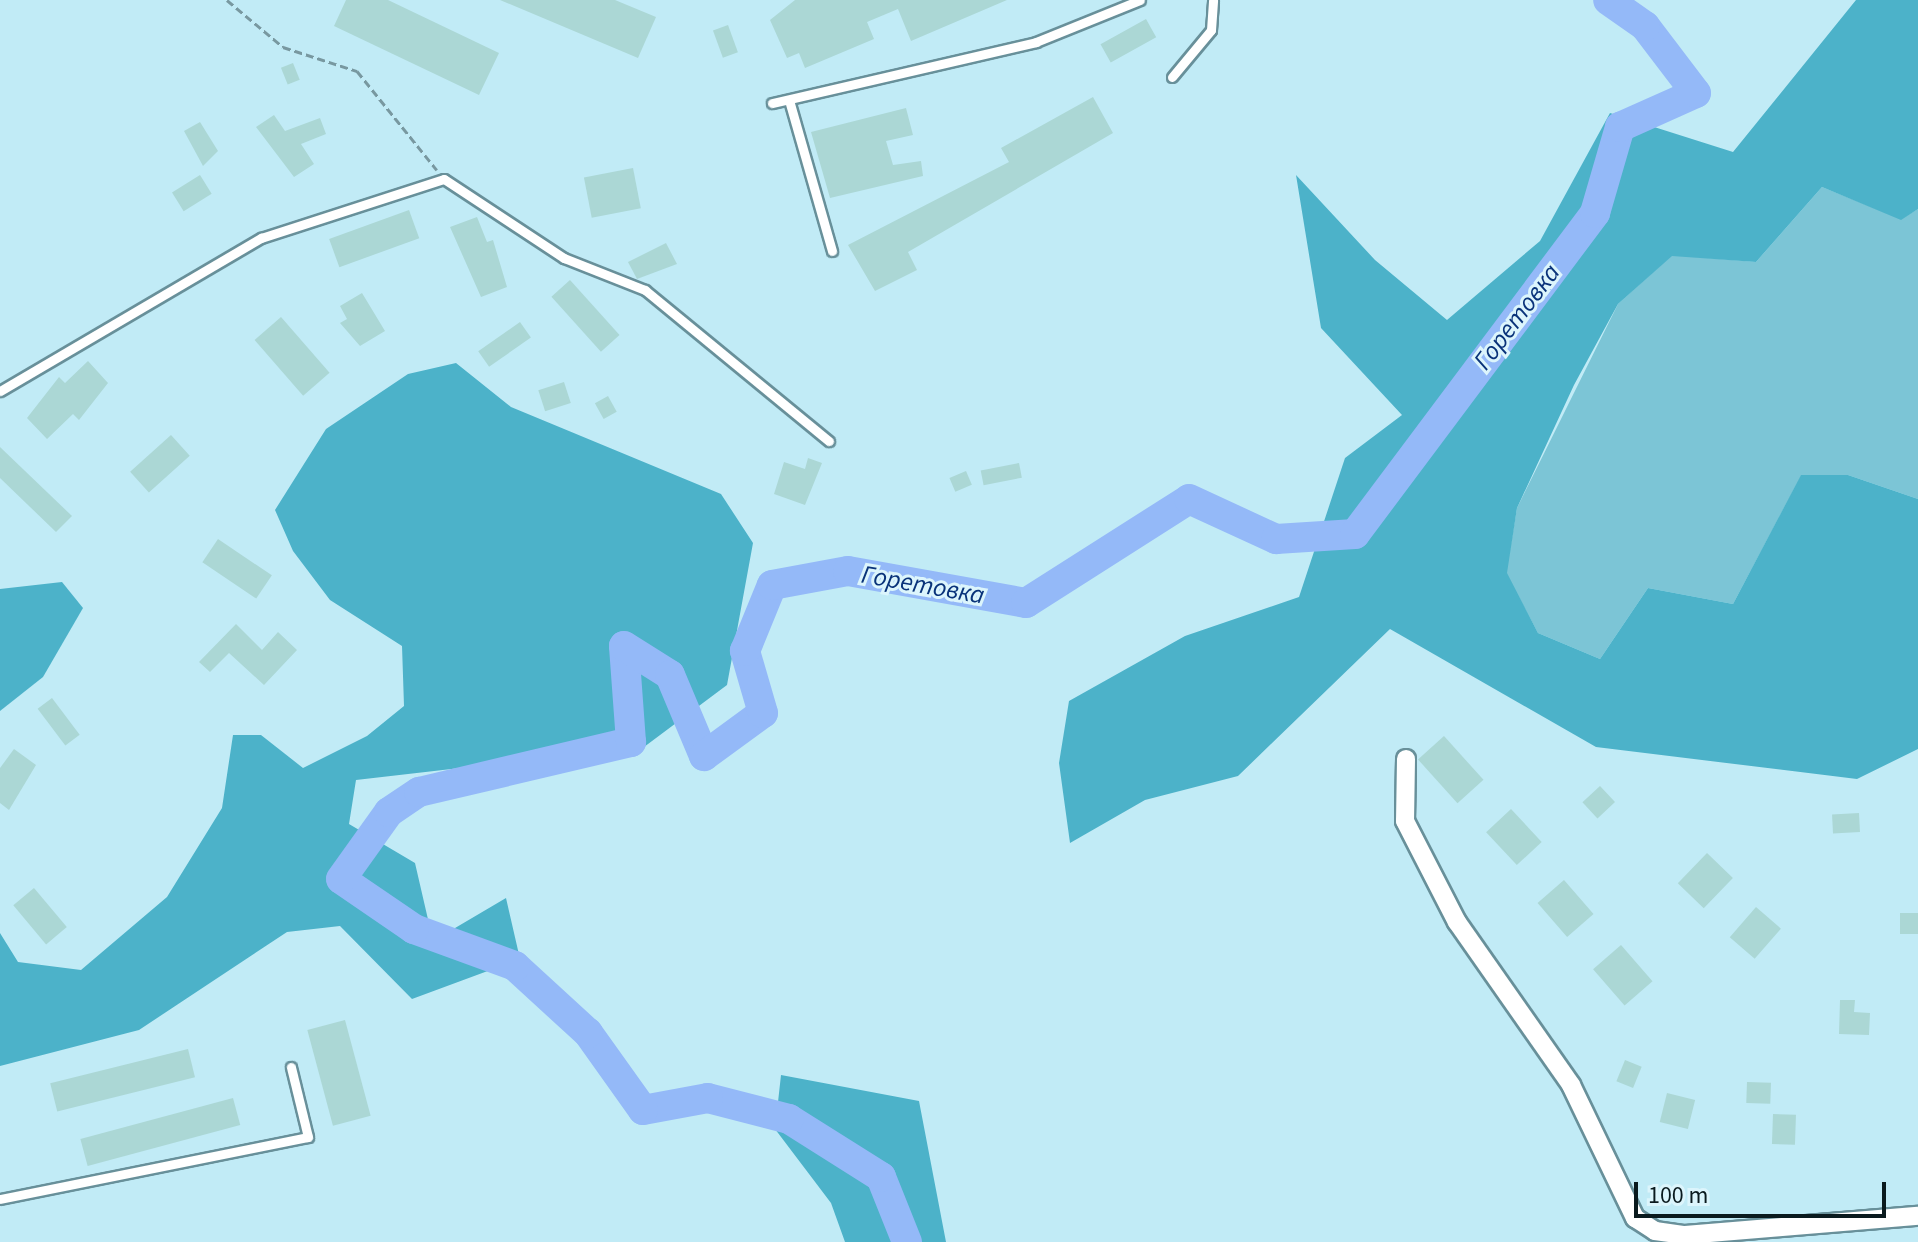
<!DOCTYPE html>
<meta charset="utf-8">
<style>
body{margin:0}
#map{position:relative;width:1918px;height:1242px;overflow:hidden;background:#c1ebf6;font-family:"Source Sans 3",sans-serif}
div>[style]{position:absolute}
.green>*{inset:0;background:#7cc5d6}
.forest>*{inset:0;background:#4cb2c9}
.river>*{height:30px;margin:-15px;padding:0 15px;transform-origin:15px;border-radius:15px;background:#94b9f8}
.building>*{inset:0;background:#abd7d5;transform-origin:0 0}
.path>*{height:3px;margin-top:-1.5px;transform-origin:0;background:repeating-linear-gradient(90deg,#7898a0 0 8px,transparent 0 12px)}
.roads{filter:drop-shadow(2px 0 #68909a) drop-shadow(-2px 0 #68909a) drop-shadow(0 2px #68909a) drop-shadow(0 -2px #68909a)}
.service>*{height:9px;margin:-4.5px;padding:0 4.5px;transform-origin:4.5px;border-radius:4.5px;background:#fff}
.minor>*{height:18px;margin:-9px;padding:0 9px;transform-origin:9px;border-radius:9px;background:#fff}
span{translate:-50% -50%;white-space:nowrap;text-align:center;line-height:1.15;-webkit-text-stroke:6px #dcf5fc;paint-order:stroke}
.water-label{font-size:26px;color:#09337a;font-style:italic}
.scale{position:absolute;left:1634px;top:1182px;width:252px;height:36px;box-sizing:border-box;border:4px solid #0a1a1e;border-top:0;padding-left:10px;font-size:24px;line-height:28px;white-space:nowrap;color:#0a1a1e;-webkit-text-stroke:6px #dcf5fc;paint-order:stroke}
</style>
<div id="map">
<div class="green">
<i style="clip-path:polygon(1822px 187px,1901px 219px,1918px 209px,1918px 499px,1848px 475px,1801px 476px,1733px 604px,1648px 588px,1600px 659px,1538px 633px,1506px 573px,1517px 508px,1618px 304px,1672px 255px,1756px 262px)"></i>
</div>
<div class="forest">
<i style="clip-path:polygon(1856px 0,1918px 0,1918px 209px,1901px 220px,1822px 187px,1756px 262px,1672px 256px,1618px 304px,1574px 385px,1517px 508px,1507px 573px,1538px 633px,1600px 659px,1648px 588px,1733px 604px,1801px 475px,1848px 475px,1918px 499px,1918px 749px,1857px 779px,1596px 747px,1390px 629px,1238px 776px,1145px 800px,1070px 843px,1059px 763px,1069px 701px,1185px 636px,1299px 597px,1345px 458px,1402px 415px,1321px 328px,1296px 175px,1375px 260px,1447px 320px,1540px 241px,1610px 113px,1733px 152px)"></i>
<i style="clip-path:polygon(456px 363px,511px 407px,721px 494px,753px 543px,727px 685px,644px 747px,356px 780px,349px 824px,415px 863px,433px 941px,506px 898px,520px 959px,412px 999px,340px 926px,287px 932px,139px 1030px,0 1066px,0 933px,18px 962px,81px 970px,167px 897px,222px 808px,233px 735px,261px 735px,303px 768px,367px 736px,404px 706px,402px 646px,330px 600px,293px 551px,275px 510px,326px 429px,408px 374px)"></i>
<i style="clip-path:polygon(62px 582px,83px 608px,43px 677px,0 711px,0 589px)"></i>
<i style="clip-path:polygon(781px 1075px,919px 1101px,946px 1242px,845px 1242px,831px 1203px,775px 1129px)"></i>
</div>
<div class="river">
<i style="left:907px;top:1242px;width:70px;rotate:-111.8deg"></i>
<i style="left:881px;top:1177px;width:109px;rotate:-147.8deg"></i>
<i style="left:789px;top:1119px;width:84px;rotate:-165.5deg"></i>
<i style="left:708px;top:1098px;width:66px;rotate:169.5deg"></i>
<i style="left:643px;top:1110px;width:95px;rotate:-125.5deg"></i>
<i style="left:588px;top:1033px;width:99px;rotate:-137.5deg"></i>
<i style="left:515px;top:966px;width:108px;rotate:-159.9deg"></i>
<i style="left:414px;top:929px;width:88px;rotate:-145.6deg"></i>
<i style="left:341px;top:879px;width:82px;rotate:-54.4deg"></i>
<i style="left:389px;top:812px;width:36px;rotate:-34deg"></i>
<i style="left:419px;top:792px;width:218px;rotate:-13.3deg"></i>
<i style="left:631px;top:742px;width:96px;rotate:-94.2deg"></i>
<i style="left:624px;top:646px;width:54px;rotate:32.2deg"></i>
<i style="left:670px;top:675px;width:88px;rotate:67.2deg"></i>
<i style="left:704px;top:756px;width:73px;rotate:-36.1deg"></i>
<i style="left:763px;top:713px;width:65px;rotate:-106.2deg"></i>
<i style="left:745px;top:651px;width:71px;rotate:-67.8deg"></i>
<i style="left:772px;top:585px;width:77px;rotate:-10.4deg"></i>
<i style="left:848px;top:571px;width:181px;rotate:10.2deg"></i>
<i style="left:1026px;top:603px;width:193px;rotate:-32.5deg"></i>
<i style="left:1189px;top:499px;width:96px;rotate:24.7deg"></i>
<i style="left:1276px;top:539px;width:79px;rotate:-3.6deg"></i>
<i style="left:1355px;top:534px;width:401px;rotate:-53.2deg"></i>
<i style="left:1595px;top:213px;width:90px;rotate:-73.8deg"></i>
<i style="left:1620px;top:127px;width:83px;rotate:-24.1deg"></i>
<i style="left:1696px;top:93px;width:84px;rotate:-127.3deg"></i>
<i style="left:1645px;top:26px;width:45px;rotate:-144.9deg"></i>
</div>
<div class="building">
<i style="clip-path:polygon(346px 0,388px 0,499px 53px,479px 95px,334px 26px)"></i>
<i style="clip-path:polygon(500px 0,615px 0,656px 17px,638px 58px)"></i>
<i style="clip-path:polygon(795px 0,1007px 0,911px 41px,898px 9px,867px 22px,874px 39px,805px 68px,799px 53px,787px 58px,770px 20px)"></i>
<i style="left:1146px;top:19px;width:21px;height:52px;rotate:61deg"></i>
<i style="left:728px;top:25px;width:29px;height:16px;rotate:70deg"></i>
<i style="left:293px;top:63px;width:18px;height:13px;rotate:68deg"></i>
<i style="clip-path:polygon(1093px 97px,1113px 133px,908px 252px,917px 270px,875px 291px,848px 245px,1009px 162px,1001px 148px)"></i>
<i style="clip-path:polygon(906px 108px,913px 135px,886px 141px,893px 165px,921px 161px,923px 176px,830px 198px,811px 132px)"></i>
<i style="clip-path:polygon(274px 115px,285px 131px,320px 118px,326px 134px,301px 144px,314px 164px,294px 177px,256px 127px)"></i>
<i style="clip-path:polygon(200px 122px,218px 151px,203px 166px,184px 131px)"></i>
<i style="left:633px;top:168px;width:41px;height:50px;rotate:79deg"></i>
<i style="left:200px;top:175px;width:22px;height:33px;rotate:58deg"></i>
<i style="left:409px;top:210px;width:30px;height:85px;rotate:70deg"></i>
<i style="clip-path:polygon(477px 217px,487px 242px,493px 240px,507px 287px,481px 297px,450px 227px)"></i>
<i style="clip-path:polygon(666px 243px,677px 264px,637px 279px,628px 262px)"></i>
<i style="left:570px;top:280px;width:74px;height:25px;rotate:48deg"></i>
<i style="clip-path:polygon(362px 293px,385px 331px,360px 346px,340px 323px,347px 319px,340px 306px)"></i>
<i style="left:281px;top:317px;width:74px;height:35px;rotate:49deg"></i>
<i style="left:520px;top:322px;width:19px;height:51px;rotate:55deg"></i>
<i style="clip-path:polygon(88px 361px,108px 383px,79px 420px,73px 414px,47px 439px,27px 418px,59px 377px,65px 383px)"></i>
<i style="left:564px;top:382px;width:22px;height:27px;rotate:72deg"></i>
<i style="left:608px;top:396px;width:18px;height:15px;rotate:61deg"></i>
<i style="left:171px;top:435px;width:28px;height:55px;rotate:48deg"></i>
<i style="clip-path:polygon(0 447px,72px 516px,56px 532px,0 478px)"></i>
<i style="clip-path:polygon(808px 458px,822px 463px,805px 505px,774px 494px,784px 462px,805px 469px)"></i>
<i style="left:1019px;top:463px;width:15px;height:39px;rotate:79deg"></i>
<i style="left:966px;top:471px;width:15px;height:18px;rotate:67deg"></i>
<i style="left:218px;top:539px;width:65px;height:28px;rotate:34deg"></i>
<i style="clip-path:polygon(236px 624px,262px 650px,278px 632px,297px 650px,264px 685px,229px 653px,210px 672px,199px 662px)"></i>
<i style="left:52px;top:698px;width:46px;height:18px;rotate:53deg"></i>
<i style="left:1444px;top:736px;width:59px;height:35px;rotate:48deg"></i>
<i style="clip-path:polygon(14px 749px,36px 765px,9px 810px,0 803px,0 768px)"></i>
<i style="left:1600px;top:786px;width:22px;height:24px;rotate:47deg"></i>
<i style="left:1511px;top:809px;width:45px;height:34px;rotate:47deg"></i>
<i style="left:1859px;top:813px;width:19px;height:27px;rotate:87deg"></i>
<i style="left:1707px;top:853px;width:36px;height:42px;rotate:44deg"></i>
<i style="left:1564px;top:880px;width:45px;height:35px;rotate:49deg"></i>
<i style="left:34px;top:888px;width:51px;height:27px;rotate:50deg"></i>
<i style="left:1756px;top:907px;width:33px;height:40px;rotate:41deg"></i>
<i style="left:1918px;top:913px;width:21px;height:18px;rotate:90deg"></i>
<i style="left:1621px;top:945px;width:48px;height:37px;rotate:49deg"></i>
<i style="clip-path:polygon(1840px 1000px,1855px 1000px,1854px 1012px,1870px 1013px,1869px 1035px,1839px 1034px)"></i>
<i style="left:345px;top:1020px;width:99px;height:39px;rotate:75deg"></i>
<i style="left:188px;top:1049px;width:29px;height:142px;rotate:76deg"></i>
<i style="left:1625px;top:1060px;width:18px;height:23px;rotate:22deg"></i>
<i style="left:1747px;top:1082px;width:24px;height:21px;rotate:2deg"></i>
<i style="left:1667px;top:1093px;width:29px;height:30px;rotate:14deg"></i>
<i style="left:233px;top:1098px;width:28px;height:158px;rotate:75deg"></i>
<i style="left:1773px;top:1114px;width:23px;height:30px;rotate:2deg"></i>
</div>
<div class="path">
<i style="left:227px;top:0;width:73px;rotate:40deg"></i>
<i style="left:283px;top:47px;width:78px;rotate:18deg"></i>
<i style="left:357px;top:71px;width:127px;rotate:51.1deg"></i>
</div>
<div class="roads">
<div class="service">
<i style="left:1172px;top:77px;width:61px;rotate:-50.3deg"></i>
<i style="left:1211px;top:30px;width:30px;rotate:-86deg"></i>
<i style="left:789px;top:100px;width:157px;rotate:74.1deg"></i>
<i style="left:772px;top:103px;width:271px;rotate:-13deg"></i>
<i style="left:1036px;top:42px;width:112px;rotate:-22deg"></i>
<i style="left:0;top:391px;width:303px;rotate:-30.4deg"></i>
<i style="left:261px;top:238px;width:192px;rotate:-17.9deg"></i>
<i style="left:444px;top:179px;width:144px;rotate:33.4deg"></i>
<i style="left:564px;top:258px;width:87px;rotate:21.6deg"></i>
<i style="left:645px;top:290px;width:238px;rotate:39.4deg"></i>
<i style="left:0;top:1199px;width:314px;rotate:-11.4deg"></i>
<i style="left:308px;top:1137px;width:72px;rotate:-103.7deg"></i>
</div>
<div class="minor">
<i style="left:1406px;top:759px;width:62px;rotate:90.9deg"></i>
<i style="left:1405px;top:821px;width:114px;rotate:62.8deg"></i>
<i style="left:1457px;top:922px;width:199px;rotate:55deg"></i>
<i style="left:1571px;top:1085px;width:148px;rotate:64.3deg"></i>
<i style="left:1635px;top:1218px;width:24px;rotate:33deg"></i>
<i style="left:1655px;top:1231px;width:30px;rotate:8deg"></i>
<i style="left:1685px;top:1235px;width:234px;rotate:-4.7deg"></i>
</div>
</div>
<div class="water-label">
<span style="left:1517px;top:317px;rotate:-53deg">Горетовка</span>
<span style="left:923px;top:585px;rotate:10deg">Горетовка</span>
</div>
<div class="scale">100 m</div>
</div>
